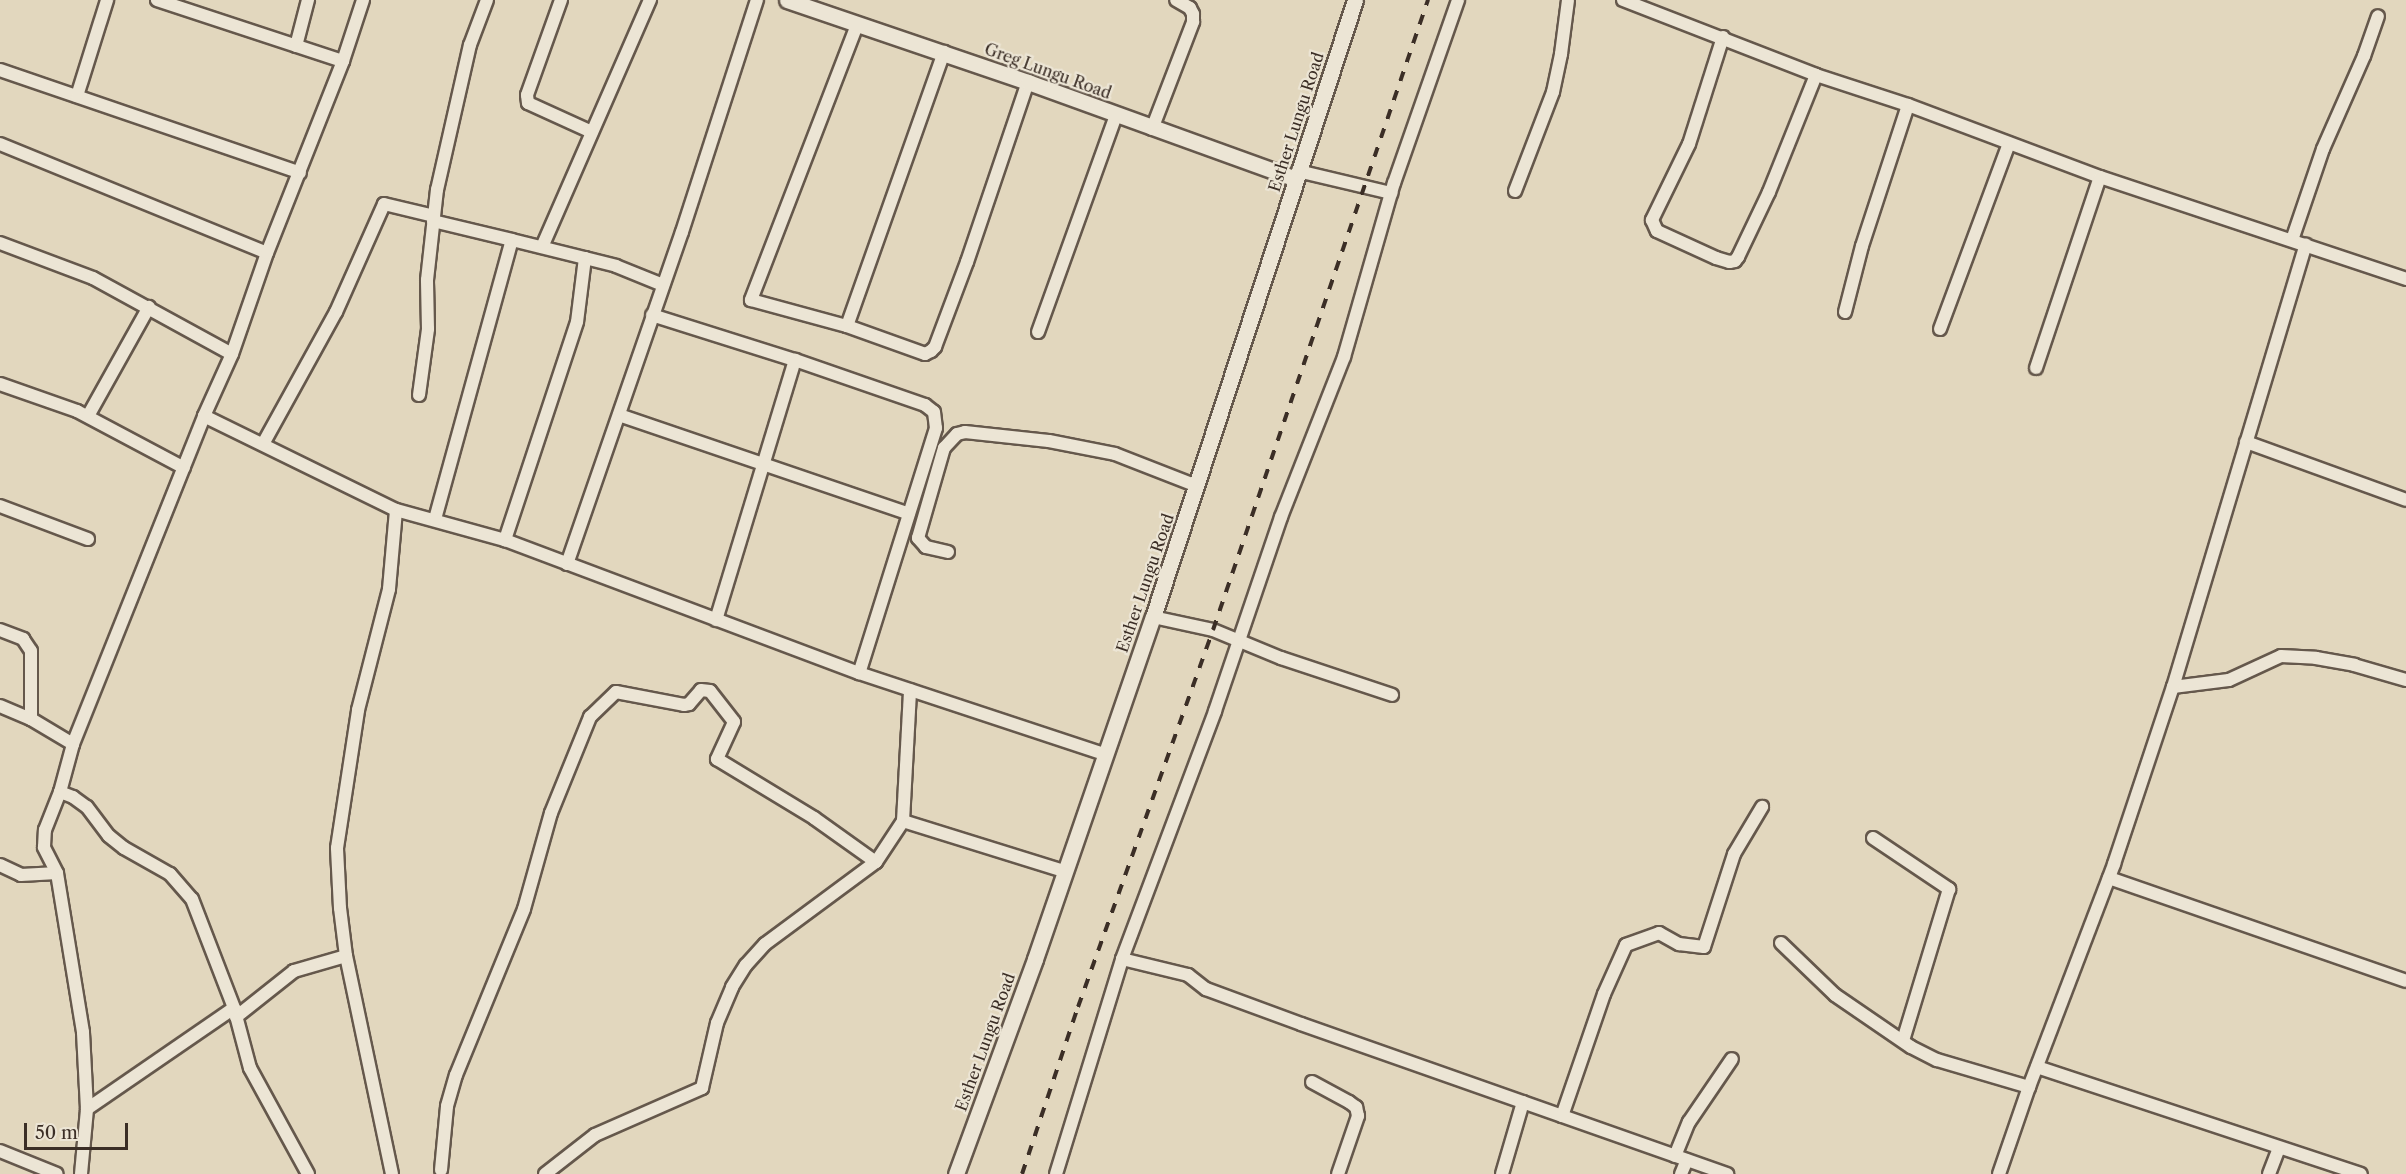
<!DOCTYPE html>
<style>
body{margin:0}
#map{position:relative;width:2406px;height:1174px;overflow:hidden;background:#e2d7be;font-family:"Libre Caslon Text",serif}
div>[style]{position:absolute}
.roads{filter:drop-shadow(2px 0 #65584c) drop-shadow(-2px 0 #65584c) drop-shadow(0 2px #65584c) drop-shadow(0 -2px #65584c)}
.minor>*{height:12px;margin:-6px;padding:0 6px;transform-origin:6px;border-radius:6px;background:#ece5d5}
.tertiary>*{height:15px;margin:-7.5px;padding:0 7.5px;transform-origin:7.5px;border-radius:7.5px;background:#ece5d5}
.rail>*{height:4px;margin-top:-2px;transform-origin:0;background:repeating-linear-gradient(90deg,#3b2e26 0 10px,transparent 0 20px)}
span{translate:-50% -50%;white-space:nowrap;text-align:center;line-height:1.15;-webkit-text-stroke:4.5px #ece5d5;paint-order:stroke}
.street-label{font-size:16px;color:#3b2e26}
.scale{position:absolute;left:24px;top:1123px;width:104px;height:27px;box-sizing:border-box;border:3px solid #3b2e26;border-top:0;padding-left:8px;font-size:18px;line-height:21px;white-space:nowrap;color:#3b2e26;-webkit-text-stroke:4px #ece5d5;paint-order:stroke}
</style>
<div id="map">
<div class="roads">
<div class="minor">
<i style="left:157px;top:0;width:196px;rotate:18.2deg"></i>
<i style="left:561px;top:0;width:101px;rotate:109.7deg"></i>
<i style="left:527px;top:95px;width:8px;rotate:83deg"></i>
<i style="left:528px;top:103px;width:70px;rotate:24.4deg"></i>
<i style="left:1623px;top:0;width:207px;rotate:21.2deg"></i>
<i style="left:1816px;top:75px;width:97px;rotate:18.1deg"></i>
<i style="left:1908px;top:105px;width:205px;rotate:20.6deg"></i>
<i style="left:2100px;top:177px;width:323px;rotate:18.4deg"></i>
<i style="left:857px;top:25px;width:295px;rotate:111.1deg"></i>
<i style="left:751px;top:300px;width:99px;rotate:15.2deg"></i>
<i style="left:847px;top:326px;width:83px;rotate:19.7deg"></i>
<i style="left:925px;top:354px;width:7px;rotate:-27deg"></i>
<i style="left:931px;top:351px;width:6px;rotate:-45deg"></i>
<i style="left:935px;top:347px;width:91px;rotate:-69.4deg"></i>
<i style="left:967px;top:262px;width:190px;rotate:-71.3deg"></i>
<i style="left:1723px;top:37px;width:112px;rotate:107.6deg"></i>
<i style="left:1689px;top:144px;width:85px;rotate:116deg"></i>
<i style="left:1652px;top:220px;width:12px;rotate:66deg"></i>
<i style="left:1657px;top:231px;width:65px;rotate:24.6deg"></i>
<i style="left:1716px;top:258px;width:14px;rotate:17deg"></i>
<i style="left:1729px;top:262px;width:6px;rotate:-9deg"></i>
<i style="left:1735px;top:261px;width:5px;rotate:-53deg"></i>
<i style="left:1738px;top:257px;width:72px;rotate:-64.5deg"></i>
<i style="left:1769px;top:192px;width:126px;rotate:-68.1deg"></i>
<i style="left:296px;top:46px;width:48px;rotate:-75.4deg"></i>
<i style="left:0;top:70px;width:317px;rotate:18.9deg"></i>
<i style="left:77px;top:96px;width:101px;rotate:-72.6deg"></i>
<i style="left:1152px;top:129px;width:115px;rotate:-69deg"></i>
<i style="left:1193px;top:22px;width:8px;rotate:-90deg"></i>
<i style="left:1193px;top:14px;width:7px;rotate:-117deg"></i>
<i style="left:1190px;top:8px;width:16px;rotate:-150deg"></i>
<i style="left:0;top:144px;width:288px;rotate:22.2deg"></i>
<i style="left:1298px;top:171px;width:96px;rotate:13.3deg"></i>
<i style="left:1515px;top:191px;width:106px;rotate:-69deg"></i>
<i style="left:1553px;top:92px;width:39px;rotate:-78deg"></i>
<i style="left:1561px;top:54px;width:54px;rotate:-82.6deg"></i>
<i style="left:433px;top:221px;width:81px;rotate:13.5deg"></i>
<i style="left:2292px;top:240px;width:96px;rotate:-71.2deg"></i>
<i style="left:2323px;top:149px;width:102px;rotate:-66.2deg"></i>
<i style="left:2364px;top:56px;width:42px;rotate:-70.7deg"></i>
<i style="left:0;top:243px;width:99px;rotate:20.6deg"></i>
<i style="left:93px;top:278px;width:158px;rotate:28.7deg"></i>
<i style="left:542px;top:247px;width:270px;rotate:-66.4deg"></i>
<i style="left:585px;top:258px;width:32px;rotate:14deg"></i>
<i style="left:616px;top:266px;width:51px;rotate:22deg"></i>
<i style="left:1845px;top:312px;width:68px;rotate:-75.6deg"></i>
<i style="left:1862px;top:246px;width:148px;rotate:-71.9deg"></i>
<i style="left:652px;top:315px;width:150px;rotate:17.5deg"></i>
<i style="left:795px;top:360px;width:138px;rotate:19.1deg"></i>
<i style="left:925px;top:405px;width:11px;rotate:38deg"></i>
<i style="left:934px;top:412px;width:16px;rotate:83deg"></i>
<i style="left:936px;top:428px;width:257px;rotate:107.4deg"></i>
<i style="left:847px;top:326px;width:291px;rotate:-70.5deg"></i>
<i style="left:1940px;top:329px;width:198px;rotate:-69.6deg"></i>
<i style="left:1038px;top:332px;width:231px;rotate:-70.2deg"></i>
<i style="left:2036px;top:368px;width:201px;rotate:-71.5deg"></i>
<i style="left:0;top:384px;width:82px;rotate:19.3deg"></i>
<i style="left:77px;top:411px;width:121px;rotate:28deg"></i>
<i style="left:419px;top:395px;width:67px;rotate:-82.2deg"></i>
<i style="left:428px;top:329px;width:49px;rotate:-91.2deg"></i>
<i style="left:427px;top:280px;width:91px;rotate:-83.7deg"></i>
<i style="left:437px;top:190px;width:149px;rotate:-77.2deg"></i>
<i style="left:470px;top:45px;width:48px;rotate:-69.3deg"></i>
<i style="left:619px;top:415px;width:306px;rotate:18.8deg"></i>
<i style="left:88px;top:416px;width:125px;rotate:-60.8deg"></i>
<i style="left:204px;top:416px;width:214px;rotate:26.1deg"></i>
<i style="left:396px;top:510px;width:113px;rotate:15.4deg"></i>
<i style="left:505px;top:540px;width:378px;rotate:20.6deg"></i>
<i style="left:859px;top:673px;width:258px;rotate:18.3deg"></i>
<i style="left:2246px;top:442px;width:170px;rotate:19.9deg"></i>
<i style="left:263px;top:444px;width:151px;rotate:-61.1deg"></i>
<i style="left:336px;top:312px;width:118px;rotate:-66deg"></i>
<i style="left:384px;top:204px;width:51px;rotate:13.5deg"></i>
<i style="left:0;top:506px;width:94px;rotate:20.6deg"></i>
<i style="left:435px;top:519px;width:289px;rotate:-74.6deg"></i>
<i style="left:512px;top:240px;width:75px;rotate:13.9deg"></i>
<i style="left:585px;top:258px;width:64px;rotate:97.1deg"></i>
<i style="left:577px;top:322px;width:230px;rotate:108.3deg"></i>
<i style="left:948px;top:552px;width:23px;rotate:-167deg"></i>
<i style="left:926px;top:547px;width:12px;rotate:-132deg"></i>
<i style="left:918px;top:538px;width:94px;rotate:-73.9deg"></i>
<i style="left:944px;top:448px;width:19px;rotate:-47deg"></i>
<i style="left:957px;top:434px;width:8px;rotate:-14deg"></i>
<i style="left:965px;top:432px;width:84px;rotate:6.1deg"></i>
<i style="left:1049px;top:441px;width:67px;rotate:11.1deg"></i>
<i style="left:1115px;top:454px;width:88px;rotate:21.3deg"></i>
<i style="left:567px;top:564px;width:351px;rotate:-70.9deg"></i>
<i style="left:682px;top:232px;width:244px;rotate:-72.1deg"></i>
<i style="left:1153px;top:617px;width:61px;rotate:12.2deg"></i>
<i style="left:1213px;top:630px;width:74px;rotate:22.4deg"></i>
<i style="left:1281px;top:658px;width:117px;rotate:18.4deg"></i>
<i style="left:716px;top:620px;width:272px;rotate:-73.1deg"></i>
<i style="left:0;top:630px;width:25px;rotate:21deg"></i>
<i style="left:23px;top:639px;width:14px;rotate:56deg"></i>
<i style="left:31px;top:651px;width:68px;rotate:90deg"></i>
<i style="left:2173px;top:687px;width:56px;rotate:-7.1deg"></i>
<i style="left:2229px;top:680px;width:57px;rotate:-24.8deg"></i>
<i style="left:2281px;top:656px;width:35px;rotate:3deg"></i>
<i style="left:2316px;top:658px;width:39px;rotate:10deg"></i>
<i style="left:2354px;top:665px;width:54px;rotate:16.1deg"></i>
<i style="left:0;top:706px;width:34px;rotate:23deg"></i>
<i style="left:31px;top:719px;width:49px;rotate:30.8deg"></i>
<i style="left:60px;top:792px;width:14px;rotate:21deg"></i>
<i style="left:73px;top:797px;width:17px;rotate:36deg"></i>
<i style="left:87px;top:807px;width:36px;rotate:53deg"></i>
<i style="left:109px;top:836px;width:19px;rotate:39deg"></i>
<i style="left:124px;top:848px;width:53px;rotate:29.5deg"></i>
<i style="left:170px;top:874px;width:33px;rotate:49deg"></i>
<i style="left:192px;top:899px;width:117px;rotate:68.9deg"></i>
<i style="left:234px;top:1008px;width:62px;rotate:75.1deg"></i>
<i style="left:250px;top:1068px;width:121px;rotate:61.3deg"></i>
<i style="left:903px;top:821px;width:169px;rotate:17.3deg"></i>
<i style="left:1873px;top:838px;width:92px;rotate:33.9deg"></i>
<i style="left:1949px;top:889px;width:158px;rotate:106.9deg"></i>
<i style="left:0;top:865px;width:23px;rotate:25deg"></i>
<i style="left:21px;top:875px;width:36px;rotate:-3deg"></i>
<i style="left:2109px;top:878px;width:314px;rotate:19.1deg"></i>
<i style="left:1781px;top:943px;width:75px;rotate:43.9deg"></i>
<i style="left:1835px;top:995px;width:92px;rotate:34.4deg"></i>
<i style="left:1911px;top:1047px;width:29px;rotate:27deg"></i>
<i style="left:1937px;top:1060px;width:96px;rotate:16.4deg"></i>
<i style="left:1122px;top:959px;width:68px;rotate:13.6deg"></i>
<i style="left:1188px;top:975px;width:23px;rotate:38deg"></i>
<i style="left:1206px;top:989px;width:101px;rotate:20.2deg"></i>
<i style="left:1301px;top:1024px;width:452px;rotate:19.4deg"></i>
<i style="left:236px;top:1017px;width:74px;rotate:-38.4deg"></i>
<i style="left:294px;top:971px;width:54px;rotate:-16.1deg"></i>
<i style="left:2037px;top:1067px;width:341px;rotate:18.3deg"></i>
<i style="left:1312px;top:1082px;width:42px;rotate:28.4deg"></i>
<i style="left:1349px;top:1102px;width:9px;rotate:36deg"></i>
<i style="left:1356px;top:1107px;width:9px;rotate:77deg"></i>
<i style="left:1358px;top:1116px;width:61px;rotate:109deg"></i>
<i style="left:87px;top:1109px;width:178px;rotate:-34.5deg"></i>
<i style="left:1562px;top:1116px;width:129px;rotate:-71deg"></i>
<i style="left:1604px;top:994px;width:54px;rotate:-65.8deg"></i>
<i style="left:1626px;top:945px;width:35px;rotate:-20deg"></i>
<i style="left:1659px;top:933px;width:23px;rotate:29deg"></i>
<i style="left:1679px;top:944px;width:25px;rotate:7deg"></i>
<i style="left:1704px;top:947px;width:98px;rotate:-72.1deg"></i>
<i style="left:1734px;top:854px;width:55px;rotate:-59.2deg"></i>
<i style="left:0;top:1151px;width:61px;rotate:22deg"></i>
<i style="left:1675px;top:1156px;width:37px;rotate:-68deg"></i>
<i style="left:1689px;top:1122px;width:76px;rotate:-55.7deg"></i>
<i style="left:441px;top:1170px;width:64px;rotate:-84.6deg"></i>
<i style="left:447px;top:1106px;width:32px;rotate:-74deg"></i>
<i style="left:456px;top:1075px;width:179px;rotate:-67.7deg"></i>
<i style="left:524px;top:909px;width:100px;rotate:-74.3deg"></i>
<i style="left:551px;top:813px;width:104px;rotate:-67.9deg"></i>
<i style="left:590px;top:717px;width:36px;rotate:-44deg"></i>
<i style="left:616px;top:692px;width:69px;rotate:10.8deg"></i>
<i style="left:684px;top:705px;width:5px;rotate:-11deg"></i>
<i style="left:689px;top:704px;width:18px;rotate:-49deg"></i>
<i style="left:701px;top:690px;width:9px;rotate:6deg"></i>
<i style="left:710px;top:691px;width:39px;rotate:52deg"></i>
<i style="left:734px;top:722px;width:41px;rotate:114.7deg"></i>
<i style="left:717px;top:759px;width:114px;rotate:31.3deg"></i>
<i style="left:814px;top:818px;width:76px;rotate:35.4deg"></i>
<i style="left:81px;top:1174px;width:65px;rotate:-84.7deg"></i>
<i style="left:87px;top:1109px;width:77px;rotate:-93deg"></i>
<i style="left:83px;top:1032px;width:161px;rotate:-99.3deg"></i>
<i style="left:57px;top:873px;width:29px;rotate:-117deg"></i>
<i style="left:44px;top:847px;width:17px;rotate:-87deg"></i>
<i style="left:45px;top:830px;width:41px;rotate:-68.5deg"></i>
<i style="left:60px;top:792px;width:50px;rotate:-74.8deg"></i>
<i style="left:73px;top:744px;width:353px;rotate:-68.2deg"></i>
<i style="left:204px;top:416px;width:68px;rotate:-65.7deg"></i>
<i style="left:232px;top:354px;width:107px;rotate:-70.9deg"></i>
<i style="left:267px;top:253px;width:206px;rotate:-68.4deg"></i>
<i style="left:343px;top:61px;width:64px;rotate:-71.8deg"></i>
<i style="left:392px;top:1174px;width:223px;rotate:-101.9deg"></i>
<i style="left:346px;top:956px;width:48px;rotate:-97.1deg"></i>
<i style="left:340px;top:908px;width:60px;rotate:-92.9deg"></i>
<i style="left:337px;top:848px;width:140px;rotate:-81.3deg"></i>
<i style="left:358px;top:710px;width:125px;rotate:-75.6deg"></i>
<i style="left:389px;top:589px;width:79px;rotate:-84.9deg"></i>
<i style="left:545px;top:1174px;width:63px;rotate:-38deg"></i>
<i style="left:595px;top:1135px;width:117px;rotate:-23.7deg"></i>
<i style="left:702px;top:1088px;width:67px;rotate:-77deg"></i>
<i style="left:717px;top:1023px;width:39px;rotate:-67deg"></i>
<i style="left:732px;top:987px;width:26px;rotate:-58deg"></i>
<i style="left:746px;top:965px;width:28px;rotate:-48deg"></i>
<i style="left:765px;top:944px;width:138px;rotate:-36.5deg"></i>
<i style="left:876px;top:862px;width:49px;rotate:-56.6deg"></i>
<i style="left:903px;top:821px;width:131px;rotate:-86.9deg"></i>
<i style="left:1056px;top:1174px;width:225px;rotate:-72.9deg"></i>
<i style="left:1122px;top:959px;width:265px;rotate:-69.4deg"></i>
<i style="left:1215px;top:711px;width:205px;rotate:-71.2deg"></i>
<i style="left:1281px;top:517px;width:172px;rotate:-68.5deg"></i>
<i style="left:1344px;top:357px;width:181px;rotate:-74deg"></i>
<i style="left:1394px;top:183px;width:194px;rotate:-70.7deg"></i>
<i style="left:1502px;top:1174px;width:75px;rotate:-73.7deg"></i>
<i style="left:1681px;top:1174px;width:15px;rotate:-67deg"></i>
<i style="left:1999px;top:1174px;width:92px;rotate:-71deg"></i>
<i style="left:2029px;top:1087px;width:239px;rotate:-69.1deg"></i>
<i style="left:2114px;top:864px;width:187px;rotate:-71.6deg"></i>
<i style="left:2173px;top:687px;width:462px;rotate:-73.3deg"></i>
<i style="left:2269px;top:1174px;width:28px;rotate:-69deg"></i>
</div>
<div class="tertiary">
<i style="left:787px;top:0;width:255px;rotate:18.8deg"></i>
<i style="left:1028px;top:82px;width:285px;rotate:19.9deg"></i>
<i style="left:956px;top:1174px;width:229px;rotate:-69.8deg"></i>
<i style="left:1035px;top:959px;width:362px;rotate:-71deg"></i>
<i style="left:1153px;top:617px;width:649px;rotate:-71.87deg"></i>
</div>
</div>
<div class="rail">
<i style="left:1022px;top:1174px;width:176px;rotate:-71.5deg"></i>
<i style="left:1078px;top:1007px;width:400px;rotate:-70.3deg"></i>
<i style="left:1213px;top:630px;width:666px;rotate:-71.16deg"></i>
</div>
<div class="street-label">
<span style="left:1048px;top:71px;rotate:20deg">Greg Lungu Road</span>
<span style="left:1296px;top:122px;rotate:-72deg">Esther Lungu Road</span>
<span style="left:1145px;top:583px;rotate:-71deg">Esther Lungu Road</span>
<span style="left:985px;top:1042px;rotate:-70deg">Esther Lungu Road</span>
</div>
<div class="scale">50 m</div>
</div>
